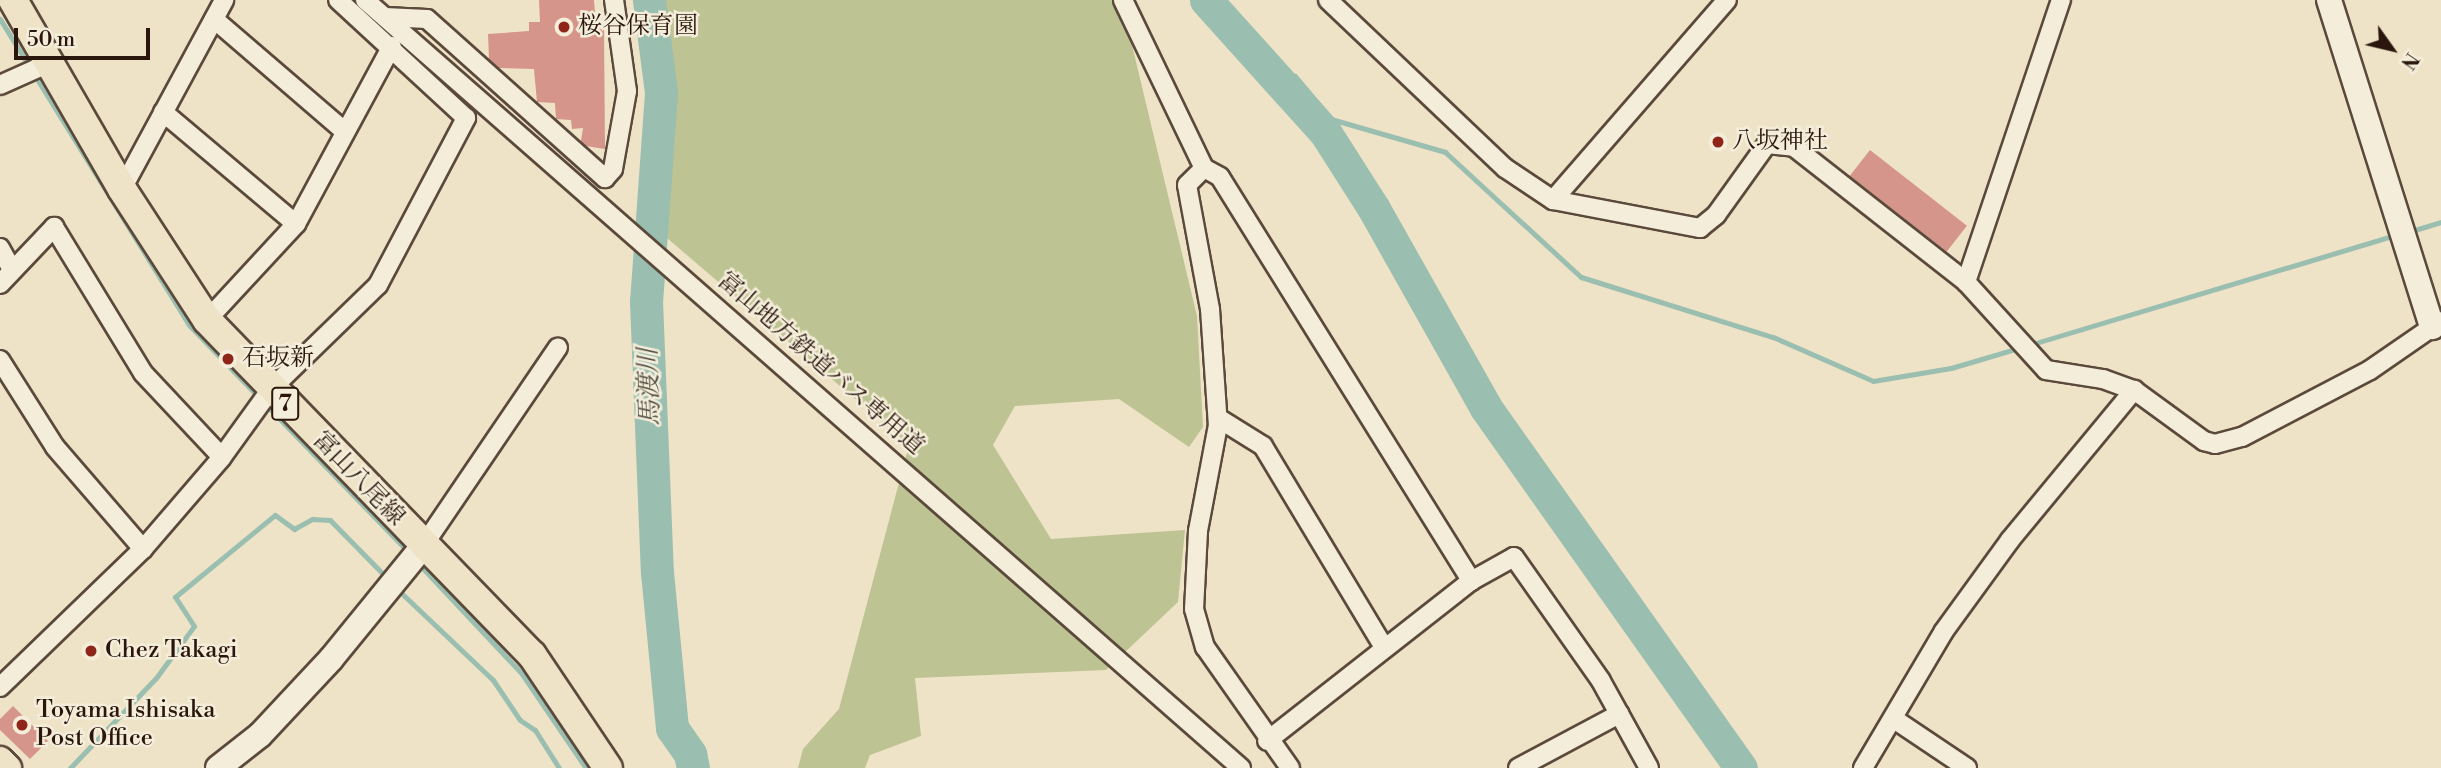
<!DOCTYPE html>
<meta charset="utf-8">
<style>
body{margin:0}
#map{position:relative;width:2441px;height:768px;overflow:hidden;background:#eee3c6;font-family:"Libre Bodoni","Noto Serif JP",serif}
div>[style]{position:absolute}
.green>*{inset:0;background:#bdc392}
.stream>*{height:5px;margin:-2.5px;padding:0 2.5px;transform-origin:2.5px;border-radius:2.5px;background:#9abeb0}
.river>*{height:33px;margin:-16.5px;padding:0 16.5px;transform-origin:16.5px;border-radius:16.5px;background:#9abeb0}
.building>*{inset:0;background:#d5958a;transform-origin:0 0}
.roads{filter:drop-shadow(2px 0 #5b493b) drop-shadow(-2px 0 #5b493b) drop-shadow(0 2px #5b493b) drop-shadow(0 -2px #5b493b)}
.street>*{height:18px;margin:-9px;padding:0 9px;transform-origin:9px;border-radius:9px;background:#f4edda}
.secondary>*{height:24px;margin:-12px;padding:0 12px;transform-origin:12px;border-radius:12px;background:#f4edda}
.primary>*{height:28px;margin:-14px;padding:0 14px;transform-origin:14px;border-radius:14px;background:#eee3c6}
.dots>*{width:19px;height:19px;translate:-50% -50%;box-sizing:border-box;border:4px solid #f4edda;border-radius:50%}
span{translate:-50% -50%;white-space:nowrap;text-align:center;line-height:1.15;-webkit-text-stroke:5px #f4edda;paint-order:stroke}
.shield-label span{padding:2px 5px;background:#f4edda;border:2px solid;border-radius:5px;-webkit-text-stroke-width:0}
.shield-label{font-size:23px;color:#2a160d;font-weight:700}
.poi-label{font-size:24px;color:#2a160d}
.left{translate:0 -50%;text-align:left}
.street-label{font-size:24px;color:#2a160d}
.water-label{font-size:26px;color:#515146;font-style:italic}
.north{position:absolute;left:2357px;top:14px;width:70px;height:70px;-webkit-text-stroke:5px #f4edda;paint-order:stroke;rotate:124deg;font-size:19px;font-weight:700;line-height:28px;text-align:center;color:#2a160d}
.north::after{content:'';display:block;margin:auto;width:24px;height:32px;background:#2a160d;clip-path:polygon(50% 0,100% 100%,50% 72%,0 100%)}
.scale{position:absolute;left:14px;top:28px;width:136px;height:32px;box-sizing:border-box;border:4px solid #2a160d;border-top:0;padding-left:9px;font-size:21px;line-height:24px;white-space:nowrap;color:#2a160d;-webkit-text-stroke:5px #f4edda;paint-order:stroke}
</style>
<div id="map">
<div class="green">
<i style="clip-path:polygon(658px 0,1112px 0,1131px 41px,1197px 316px,1203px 427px,1189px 447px,1119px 399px,1015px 406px,993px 445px,1051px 539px,1185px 530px,1178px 602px,1106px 670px,915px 678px,921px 736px,870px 755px,865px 768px,798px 768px,803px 749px,839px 709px,909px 445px,667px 238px,670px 86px)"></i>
</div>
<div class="stream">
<i style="left:0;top:19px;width:360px;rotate:58.3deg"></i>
<i style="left:189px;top:325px;width:315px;rotate:46deg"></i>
<i style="left:1281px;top:86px;width:17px;rotate:-36deg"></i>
<i style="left:1295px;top:76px;width:56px;rotate:50.1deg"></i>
<i style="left:1331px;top:119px;width:119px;rotate:16.1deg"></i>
<i style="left:1445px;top:152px;width:185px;rotate:42.6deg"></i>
<i style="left:1581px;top:277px;width:201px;rotate:17.4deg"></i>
<i style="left:1773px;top:337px;width:109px;rotate:23.7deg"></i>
<i style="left:1873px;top:381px;width:79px;rotate:-9.5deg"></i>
<i style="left:1951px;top:368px;width:71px;rotate:-16.4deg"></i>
<i style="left:2408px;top:232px;width:34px;rotate:-17deg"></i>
<i style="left:2029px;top:345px;width:382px;rotate:-16.7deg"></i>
<i style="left:417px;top:562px;width:154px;rotate:46.8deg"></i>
<i style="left:522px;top:674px;width:114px;rotate:55.8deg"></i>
<i style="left:396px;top:588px;width:134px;rotate:43.5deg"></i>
<i style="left:493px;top:680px;width:48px;rotate:56deg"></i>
<i style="left:520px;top:720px;width:18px;rotate:34deg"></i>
<i style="left:535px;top:730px;width:45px;rotate:57.7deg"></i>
<i style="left:70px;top:768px;width:124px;rotate:-46.3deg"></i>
<i style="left:156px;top:678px;width:64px;rotate:-53.8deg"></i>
<i style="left:194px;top:626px;width:35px;rotate:-123deg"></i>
<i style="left:175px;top:597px;width:129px;rotate:-39.4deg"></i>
<i style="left:275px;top:515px;width:24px;rotate:36deg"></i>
<i style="left:294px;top:529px;width:21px;rotate:-29deg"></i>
<i style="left:312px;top:519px;width:18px;rotate:3deg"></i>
<i style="left:330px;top:520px;width:81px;rotate:45.5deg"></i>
</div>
<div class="river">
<i style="left:649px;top:0;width:94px;rotate:82.6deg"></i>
<i style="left:661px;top:93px;width:209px;rotate:94.1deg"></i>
<i style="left:646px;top:301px;width:271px;rotate:87.7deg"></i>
<i style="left:657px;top:572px;width:157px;rotate:84.5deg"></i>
<i style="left:672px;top:728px;width:32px;rotate:55deg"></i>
<i style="left:690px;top:754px;width:14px;rotate:78deg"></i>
<i style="left:1206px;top:0;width:178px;rotate:48deg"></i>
<i style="left:1325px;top:132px;width:91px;rotate:57.5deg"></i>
<i style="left:1374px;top:209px;width:228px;rotate:60.6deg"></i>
<i style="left:1486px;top:408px;width:441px;rotate:54.7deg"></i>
</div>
<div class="building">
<i style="clip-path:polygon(539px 0,594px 0,596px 29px,604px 29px,605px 149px,586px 146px,581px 141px,583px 128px,572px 129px,571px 120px,556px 119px,555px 103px,537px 102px,534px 69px,499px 68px,489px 59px,488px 34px,529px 31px,529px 22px,540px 22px)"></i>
<i style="left:1870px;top:150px;width:123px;height:33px;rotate:38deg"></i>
<i style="clip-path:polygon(13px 706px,48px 741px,30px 759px,0 730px,0 719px)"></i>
</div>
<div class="roads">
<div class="street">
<i style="left:365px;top:0;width:1165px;rotate:41.24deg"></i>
<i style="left:1123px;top:0;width:187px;rotate:64.3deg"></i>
<i style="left:1204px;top:168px;width:18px;rotate:29deg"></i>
<i style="left:1220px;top:177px;width:476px;rotate:58.1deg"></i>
<i style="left:1471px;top:581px;width:259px;rotate:141.9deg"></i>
<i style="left:1328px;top:0;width:244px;rotate:43.5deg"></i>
<i style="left:1505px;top:168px;width:58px;rotate:33.7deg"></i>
<i style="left:1553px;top:200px;width:150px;rotate:10.8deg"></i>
<i style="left:1700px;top:228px;width:21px;rotate:-39deg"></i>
<i style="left:1716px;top:215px;width:87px;rotate:-54.3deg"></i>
<i style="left:1767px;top:144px;width:27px;rotate:6deg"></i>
<i style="left:1794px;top:147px;width:219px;rotate:38.1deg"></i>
<i style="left:1966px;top:282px;width:119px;rotate:47.7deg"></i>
<i style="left:2046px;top:370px;width:58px;rotate:9deg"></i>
<i style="left:2103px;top:379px;width:33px;rotate:20deg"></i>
<i style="left:2134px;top:390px;width:87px;rotate:36.1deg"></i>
<i style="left:2204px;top:441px;width:11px;rotate:15deg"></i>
<i style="left:2215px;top:444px;width:28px;rotate:-15deg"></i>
<i style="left:2242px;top:437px;width:144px;rotate:-27.6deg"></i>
<i style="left:2370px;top:370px;width:86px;rotate:-34.6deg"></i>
<i style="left:385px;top:17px;width:42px;rotate:2.7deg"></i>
<i style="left:427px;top:19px;width:239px;rotate:41.8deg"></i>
<i style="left:605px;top:178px;width:12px;rotate:-48deg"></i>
<i style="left:613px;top:169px;width:79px;rotate:-79.8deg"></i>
<i style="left:627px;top:91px;width:92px;rotate:-98.1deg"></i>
<i style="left:214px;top:19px;width:172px;rotate:40.7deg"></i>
<i style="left:0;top:85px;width:54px;rotate:-24.2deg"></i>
<i style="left:163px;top:112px;width:174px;rotate:40.1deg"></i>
<i style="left:1204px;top:168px;width:24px;rotate:135deg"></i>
<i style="left:1187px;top:185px;width:126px;rotate:79.5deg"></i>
<i style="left:1210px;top:309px;width:116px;rotate:86.1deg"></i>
<i style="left:1218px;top:425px;width:108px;rotate:100.7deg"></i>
<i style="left:1198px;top:531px;width:78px;rotate:92.9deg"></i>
<i style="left:1194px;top:609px;width:40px;rotate:74deg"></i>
<i style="left:1205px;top:647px;width:148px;rotate:54.9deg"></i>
<i style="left:122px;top:189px;width:215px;rotate:-61.6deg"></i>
<i style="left:1553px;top:200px;width:265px;rotate:-49deg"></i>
<i style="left:0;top:248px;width:23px;rotate:61deg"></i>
<i style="left:1966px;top:282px;width:298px;rotate:-71.4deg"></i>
<i style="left:0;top:284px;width:79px;rotate:-46.5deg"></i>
<i style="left:54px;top:227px;width:171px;rotate:58.6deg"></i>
<i style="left:143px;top:373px;width:115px;rotate:46.8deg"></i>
<i style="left:207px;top:320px;width:131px;rotate:-47.2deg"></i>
<i style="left:296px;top:224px;width:202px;rotate:-61.7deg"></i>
<i style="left:0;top:360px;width:103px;rotate:57.7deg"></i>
<i style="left:55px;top:447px;width:135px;rotate:49.2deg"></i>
<i style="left:1218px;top:418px;width:53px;rotate:31.9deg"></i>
<i style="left:1263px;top:446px;width:233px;rotate:59deg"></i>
<i style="left:423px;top:546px;width:240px;rotate:-55.8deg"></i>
<i style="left:1471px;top:581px;width:49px;rotate:-29.2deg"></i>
<i style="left:1514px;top:557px;width:151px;rotate:54.9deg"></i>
<i style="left:1601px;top:681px;width:99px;rotate:61.1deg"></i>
<i style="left:0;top:687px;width:199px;rotate:-44deg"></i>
<i style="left:143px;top:549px;width:121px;rotate:-49.3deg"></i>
<i style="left:222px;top:457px;width:84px;rotate:-54.2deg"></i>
<i style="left:271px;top:389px;width:149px;rotate:-44.2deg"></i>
<i style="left:378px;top:285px;width:189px;rotate:-62.2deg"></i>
<i style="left:466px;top:118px;width:174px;rotate:-137.3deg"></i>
<i style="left:1894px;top:719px;width:88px;rotate:33.9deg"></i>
<i style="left:1518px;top:768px;width:115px;rotate:-28.1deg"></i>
<i style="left:1863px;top:768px;width:159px;rotate:-59.4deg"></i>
<i style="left:1944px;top:631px;width:112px;rotate:-54deg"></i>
<i style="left:2010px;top:540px;width:195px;rotate:-50.4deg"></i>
</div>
<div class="secondary">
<i style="left:2329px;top:0;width:343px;rotate:72.5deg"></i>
<i style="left:218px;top:768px;width:53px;rotate:-38.2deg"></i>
<i style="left:260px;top:735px;width:104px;rotate:-46.9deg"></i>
<i style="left:331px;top:659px;width:146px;rotate:-50.8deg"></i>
</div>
<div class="primary">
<i style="left:13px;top:0;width:218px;rotate:60deg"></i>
<i style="left:122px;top:189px;width:156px;rotate:57deg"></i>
<i style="left:207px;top:320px;width:467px;rotate:45.9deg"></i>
<i style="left:532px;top:655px;width:136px;rotate:56.1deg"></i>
<i style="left:0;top:761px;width:10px;rotate:45deg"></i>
</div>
</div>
<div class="dots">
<i style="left:564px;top:27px;background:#8f2418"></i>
<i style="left:1718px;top:142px;background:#8f2418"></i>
<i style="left:228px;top:359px;background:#8f2418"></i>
<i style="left:91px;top:651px;background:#8f2418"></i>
<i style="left:22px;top:725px;background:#8f2418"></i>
</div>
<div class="shield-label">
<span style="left:285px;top:404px">7</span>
</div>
<div class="poi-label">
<span class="left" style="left:578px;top:27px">桜谷保育園</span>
<span class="left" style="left:1732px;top:142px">八坂神社</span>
<span class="left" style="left:242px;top:359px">石坂新</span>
<span class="left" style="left:105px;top:651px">Chez Takagi</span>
<span class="left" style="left:36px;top:725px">Toyama Ishisaka<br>Post Office</span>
</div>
<div class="street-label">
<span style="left:820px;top:364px;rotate:41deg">富山地方鉄道バス専用道</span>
<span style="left:358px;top:479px;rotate:46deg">富山八尾線</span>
</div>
<div class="water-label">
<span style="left:650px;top:387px;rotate:-92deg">馬渡川</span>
</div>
<div class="north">N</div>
<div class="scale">50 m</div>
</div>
